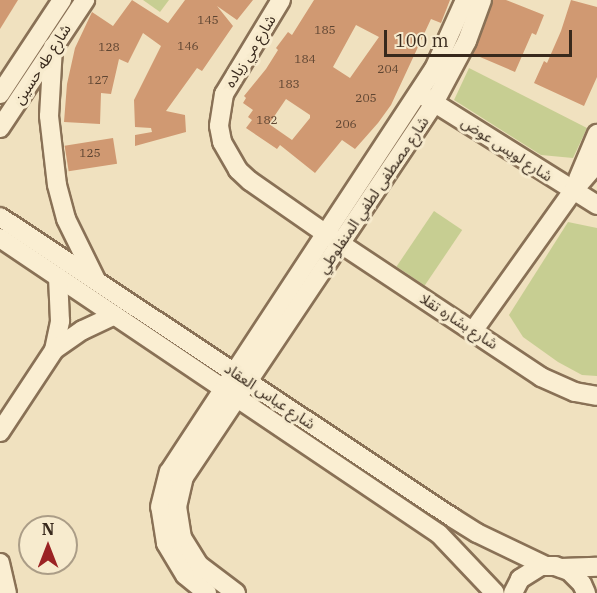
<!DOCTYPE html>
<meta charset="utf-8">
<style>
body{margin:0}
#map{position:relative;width:597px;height:593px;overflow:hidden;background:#f0e1bf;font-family:"IBM Plex Serif","Noto Sans Arabic",serif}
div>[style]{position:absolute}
.green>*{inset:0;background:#c7ce92;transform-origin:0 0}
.building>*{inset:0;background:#d09972;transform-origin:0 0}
.roads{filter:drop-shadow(2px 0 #897156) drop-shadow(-2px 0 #897156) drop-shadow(0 2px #897156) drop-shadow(0 -2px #897156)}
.minor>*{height:18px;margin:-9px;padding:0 9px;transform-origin:9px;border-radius:9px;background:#faeed2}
span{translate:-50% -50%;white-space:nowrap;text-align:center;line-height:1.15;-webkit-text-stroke:6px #f7ebce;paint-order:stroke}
.number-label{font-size:12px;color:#5e4532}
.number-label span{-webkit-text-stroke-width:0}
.street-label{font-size:15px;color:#38291c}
.north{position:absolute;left:18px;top:515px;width:60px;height:60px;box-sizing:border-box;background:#f7ebce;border:2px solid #ab9d87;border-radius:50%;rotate:0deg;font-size:16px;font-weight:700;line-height:24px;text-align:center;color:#38291c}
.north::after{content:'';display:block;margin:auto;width:21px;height:27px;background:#9b2324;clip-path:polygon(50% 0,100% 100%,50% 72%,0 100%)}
.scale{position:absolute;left:384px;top:30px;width:188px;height:27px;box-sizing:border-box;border:3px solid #38291c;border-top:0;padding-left:8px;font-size:18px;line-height:21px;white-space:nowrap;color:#38291c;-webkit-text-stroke:4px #f7ebce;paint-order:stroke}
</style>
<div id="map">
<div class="green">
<i style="clip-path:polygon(143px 0,169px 0,160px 12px)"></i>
<i style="clip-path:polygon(469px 68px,587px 128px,573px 158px,541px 155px,454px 100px)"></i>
<i style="left:434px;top:211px;width:34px;height:67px;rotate:34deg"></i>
<i style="clip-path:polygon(568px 222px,597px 228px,597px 376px,582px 375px,558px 362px,523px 337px,509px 315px)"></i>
</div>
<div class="building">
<i style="clip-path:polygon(0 0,18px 0,0 29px)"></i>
<i style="clip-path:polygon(132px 0,168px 23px,185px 0,253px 0,237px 20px,217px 6px,233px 26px,202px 71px,197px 68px,166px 111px,185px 115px,186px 132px,135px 146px,135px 135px,152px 132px,151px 128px,135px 127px,134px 100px,161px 46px,143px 33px,128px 63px,119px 59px,111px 94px,101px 93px,100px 124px,64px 122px,67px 84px,75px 48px,92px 12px,113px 26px)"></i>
<i style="clip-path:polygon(evenodd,314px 0,450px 0,441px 23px,431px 19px,391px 105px,378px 123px,355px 149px,342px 140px,315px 173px,280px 145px,277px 149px,246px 128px,252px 120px,248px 117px,253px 110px,243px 103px,246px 98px,244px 96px,266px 69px,278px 50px,276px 48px,288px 32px,292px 35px,314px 0,356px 25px,379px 37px,350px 78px,333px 67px,356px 25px,314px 0,286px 99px,310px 115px,310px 118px,292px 140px,269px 124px,286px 99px)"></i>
<i style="clip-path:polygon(493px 0,506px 0,544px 15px,536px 35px,532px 33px,515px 72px,473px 54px)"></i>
<i style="clip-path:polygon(571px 0,597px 7px,597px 77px,584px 106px,534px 83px,544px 61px,547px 63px,561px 31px)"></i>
<i style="left:113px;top:138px;width:26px;height:49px;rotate:81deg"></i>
</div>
<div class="roads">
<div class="minor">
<i style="left:281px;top:0;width:110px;rotate:121.2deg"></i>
<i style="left:224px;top:94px;width:32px;rotate:99deg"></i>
<i style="left:219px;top:126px;width:16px;rotate:79deg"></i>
<i style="left:222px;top:142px;width:32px;rotate:60deg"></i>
<i style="left:238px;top:170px;width:16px;rotate:43deg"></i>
<i style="left:250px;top:181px;width:93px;rotate:34.9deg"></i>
<i style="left:326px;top:234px;width:258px;rotate:33.6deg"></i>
<i style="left:541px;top:377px;width:37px;rotate:24deg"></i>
<i style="left:575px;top:392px;width:22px;rotate:10deg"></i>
<i style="left:53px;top:47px;width:69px;rotate:93.3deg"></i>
<i style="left:49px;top:116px;width:69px;rotate:83.4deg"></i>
<i style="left:57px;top:185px;width:35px;rotate:75deg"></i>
<i style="left:66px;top:219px;width:68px;rotate:63.8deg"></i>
<i style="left:0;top:94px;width:113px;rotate:-56.6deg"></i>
<i style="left:425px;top:97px;width:203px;rotate:32.1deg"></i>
<i style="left:0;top:128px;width:154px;rotate:-56.4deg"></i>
<i style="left:578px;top:179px;width:49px;rotate:-67.1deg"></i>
<i style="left:0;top:217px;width:544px;rotate:33.6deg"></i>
<i style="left:453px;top:518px;width:28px;rotate:32deg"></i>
<i style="left:477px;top:533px;width:76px;rotate:25.6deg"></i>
<i style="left:0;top:238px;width:529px;rotate:33.99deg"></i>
<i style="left:439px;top:534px;width:81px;rotate:46.5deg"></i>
<i style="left:473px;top:331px;width:172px;rotate:-54.5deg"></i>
<i style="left:573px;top:191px;width:37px;rotate:-49deg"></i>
<i style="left:54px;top:350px;width:30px;rotate:-78deg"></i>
<i style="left:60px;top:321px;width:44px;rotate:-92.6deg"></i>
<i style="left:0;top:432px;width:98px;rotate:-56.6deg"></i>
<i style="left:54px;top:350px;width:35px;rotate:-35deg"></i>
<i style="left:83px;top:330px;width:35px;rotate:-25deg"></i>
<i style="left:0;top:563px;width:31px;rotate:77deg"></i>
<i style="left:561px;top:568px;width:36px;rotate:-2deg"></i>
<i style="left:207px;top:593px;width:28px;rotate:-141deg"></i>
<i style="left:185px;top:575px;width:37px;rotate:-121deg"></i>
<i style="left:166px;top:543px;width:36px;rotate:-99deg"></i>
<i style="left:160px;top:507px;width:36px;rotate:-76deg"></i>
<i style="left:169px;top:472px;width:482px;rotate:-56.7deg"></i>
<i style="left:434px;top:69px;width:76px;rotate:-65.8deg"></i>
<i style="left:236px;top:593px;width:46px;rotate:-142.9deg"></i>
<i style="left:199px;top:565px;width:32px;rotate:-122deg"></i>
<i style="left:182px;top:538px;width:31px;rotate:-99deg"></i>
<i style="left:177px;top:507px;width:31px;rotate:-77deg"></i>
<i style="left:184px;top:477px;width:450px;rotate:-56.2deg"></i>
<i style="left:434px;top:103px;width:70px;rotate:-62deg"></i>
<i style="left:467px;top:41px;width:44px;rotate:-69.9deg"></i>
<i style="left:513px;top:593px;width:16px;rotate:-63deg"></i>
<i style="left:520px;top:579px;width:25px;rotate:-32deg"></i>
<i style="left:541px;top:566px;width:14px"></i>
<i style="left:555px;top:566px;width:15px;rotate:20deg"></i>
<i style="left:569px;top:571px;width:18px;rotate:45deg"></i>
<i style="left:582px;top:584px;width:10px;rotate:66deg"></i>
</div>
</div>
<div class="number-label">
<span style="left:208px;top:20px">145</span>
<span style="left:325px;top:30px">185</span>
<span style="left:188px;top:46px">146</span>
<span style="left:109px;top:47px">128</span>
<span style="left:305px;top:59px">184</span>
<span style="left:388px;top:69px">204</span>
<span style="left:98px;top:80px">127</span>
<span style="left:289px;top:84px">183</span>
<span style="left:366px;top:98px">205</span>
<span style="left:267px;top:120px">182</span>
<span style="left:346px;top:124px">206</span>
<span style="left:90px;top:153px">125</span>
</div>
<div class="street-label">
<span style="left:250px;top:51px;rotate:-58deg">شارع مي زياده</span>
<span style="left:42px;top:64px;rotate:-57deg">شارع طه حسين</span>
<span style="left:507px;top:149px;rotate:33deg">شارع لويس عوض</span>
<span style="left:373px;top:195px;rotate:-56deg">شارع مصطفى لطفي المنفلوطي</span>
<span style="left:459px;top:321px;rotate:33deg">شارع بشاره تقلا</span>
<span style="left:270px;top:396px;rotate:34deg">شارع عباس العقاد</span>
</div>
<div class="north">N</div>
<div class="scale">100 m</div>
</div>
